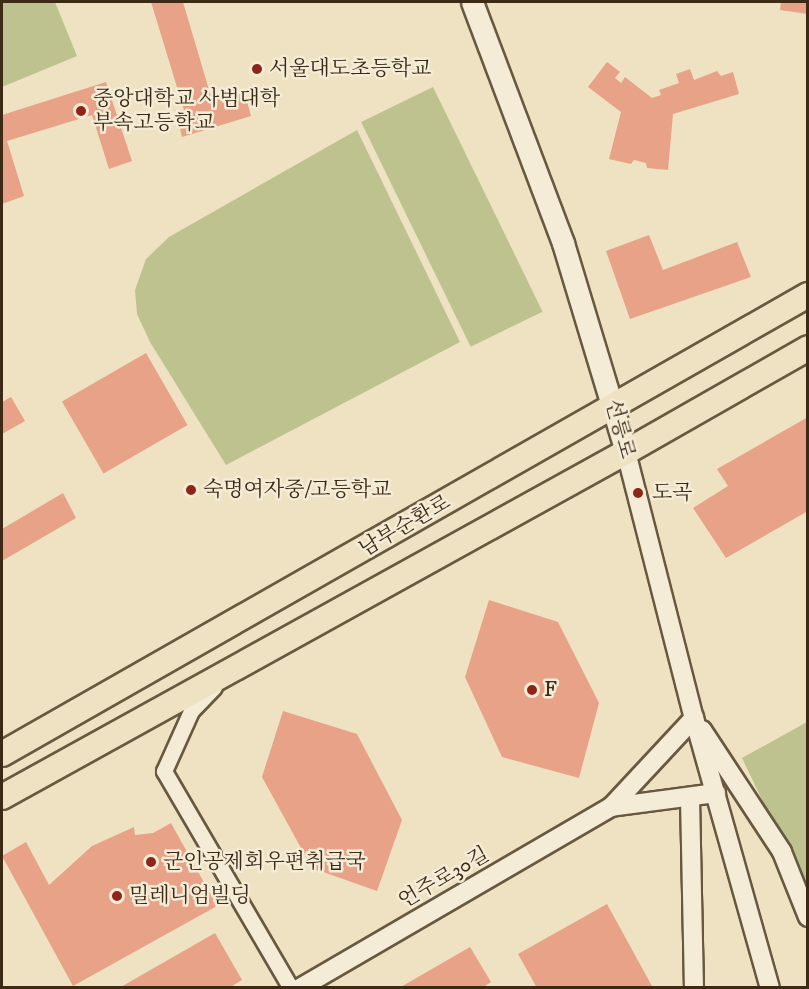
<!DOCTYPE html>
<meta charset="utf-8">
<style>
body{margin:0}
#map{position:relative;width:809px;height:989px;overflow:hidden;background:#eee2c2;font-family:"IM FELL DW Pica","Noto Serif KR",serif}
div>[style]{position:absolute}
.green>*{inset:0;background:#bec28f;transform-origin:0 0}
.building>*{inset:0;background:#e7a287;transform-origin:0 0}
.roads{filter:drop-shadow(2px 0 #685840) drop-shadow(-2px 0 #685840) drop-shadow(0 2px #685840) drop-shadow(0 -2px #685840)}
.minor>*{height:15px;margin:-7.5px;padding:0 7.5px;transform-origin:7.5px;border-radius:7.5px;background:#f4ecd7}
.tertiary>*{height:18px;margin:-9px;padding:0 9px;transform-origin:9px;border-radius:9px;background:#f4ecd7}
.secondary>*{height:21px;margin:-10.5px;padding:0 10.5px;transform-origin:10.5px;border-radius:10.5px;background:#f4ecd7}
.primary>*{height:24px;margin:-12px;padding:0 12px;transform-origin:12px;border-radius:12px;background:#eee2c2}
.dots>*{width:16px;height:16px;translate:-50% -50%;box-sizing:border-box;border:3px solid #f4ecd7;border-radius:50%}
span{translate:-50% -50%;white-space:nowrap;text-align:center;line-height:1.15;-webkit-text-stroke:5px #f4ecd7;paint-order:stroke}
.poi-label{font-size:21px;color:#3c2a15}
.left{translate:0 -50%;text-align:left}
.street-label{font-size:21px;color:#3c2a15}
.frame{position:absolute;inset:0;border:3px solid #3c2a15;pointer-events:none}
</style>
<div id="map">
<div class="green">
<i style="clip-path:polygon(2px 2px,55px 2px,77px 56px,2px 87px)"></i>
<i style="left:433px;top:87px;width:250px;height:80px;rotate:64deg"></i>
<i style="clip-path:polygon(357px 130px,460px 342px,226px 465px,150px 342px,137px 314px,135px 290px,146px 259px,169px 237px)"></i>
<i style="clip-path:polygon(807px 722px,807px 894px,742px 758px)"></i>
</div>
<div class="building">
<i style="clip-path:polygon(151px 2px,183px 2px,212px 100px,244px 91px,251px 116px,182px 137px,176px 112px,184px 110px)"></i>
<i style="clip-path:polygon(781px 2px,808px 2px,808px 14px,780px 10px)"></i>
<i style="clip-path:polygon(607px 62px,620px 72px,615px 78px,621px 83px,625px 77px,652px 98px,661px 95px,659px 90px,679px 83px,676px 74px,690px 69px,694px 80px,717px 71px,721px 76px,733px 72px,739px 94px,673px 114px,668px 170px,647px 168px,646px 163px,634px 160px,631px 164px,609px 159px,621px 112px,588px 87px)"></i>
<i style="clip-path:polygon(106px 82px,132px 161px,109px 169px,92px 115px,7px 141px,24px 196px,2px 204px,2px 115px)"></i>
<i style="clip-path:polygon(649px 235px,663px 270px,737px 242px,751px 277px,630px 319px,606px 251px)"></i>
<i style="left:146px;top:353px;width:83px;height:97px;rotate:60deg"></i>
<i style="clip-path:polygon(11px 397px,25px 421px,2px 434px,2px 402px)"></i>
<i style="clip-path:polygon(808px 417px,808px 511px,726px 558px,693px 508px,728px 486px,717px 469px)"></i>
<i style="clip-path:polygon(63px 493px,76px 518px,2px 561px,2px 529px)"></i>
<i style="clip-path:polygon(489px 600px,558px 622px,599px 703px,579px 778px,502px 757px,465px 677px)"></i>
<i style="clip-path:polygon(283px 711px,357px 734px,402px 820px,377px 891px,312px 868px,262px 777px)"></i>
<i style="clip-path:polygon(171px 823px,217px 906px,73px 986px,2px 856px,26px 842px,49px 885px,92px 846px,134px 827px,135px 835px,153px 833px)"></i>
<i style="clip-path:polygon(607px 904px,653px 988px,537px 988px,518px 954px)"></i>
<i style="clip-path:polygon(215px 933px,242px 980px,229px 988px,119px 988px)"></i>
<i style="clip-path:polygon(470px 947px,491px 982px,482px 988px,399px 988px)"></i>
</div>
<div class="roads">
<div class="minor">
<i style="left:214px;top:687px;width:33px;rotate:134deg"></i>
<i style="left:191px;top:711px;width:66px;rotate:114.2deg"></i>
<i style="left:164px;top:771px;width:251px;rotate:59.7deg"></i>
</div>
<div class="tertiary">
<i style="left:626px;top:452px;width:275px;rotate:75.7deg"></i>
<i style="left:694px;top:718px;width:280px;rotate:74.3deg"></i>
<i style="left:702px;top:730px;width:146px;rotate:56.7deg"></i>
<i style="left:782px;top:852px;width:70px;rotate:68.2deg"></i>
<i style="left:690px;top:798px;width:190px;rotate:88.8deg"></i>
<i style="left:611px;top:807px;width:106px;rotate:-7.6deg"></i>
<i style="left:300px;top:988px;width:360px;rotate:-30.2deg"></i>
<i style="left:611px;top:807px;width:122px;rotate:-47deg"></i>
</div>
<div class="secondary">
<i style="left:472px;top:2px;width:258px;rotate:69.3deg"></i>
<i style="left:563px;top:243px;width:218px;rotate:73.2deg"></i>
</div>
<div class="primary">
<i style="left:2px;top:754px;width:928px;rotate:-29.66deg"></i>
<i style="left:2px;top:797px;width:713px;rotate:-28.94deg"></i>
<i style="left:626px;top:452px;width:210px;rotate:-29.7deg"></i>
</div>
</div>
<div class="dots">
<i style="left:257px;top:69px;background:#8f2418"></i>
<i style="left:81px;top:111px;background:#8f2418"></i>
<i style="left:191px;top:490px;background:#8f2418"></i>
<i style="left:638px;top:493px;background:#8f2418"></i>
<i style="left:532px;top:690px;background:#8f2418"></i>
<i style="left:151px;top:862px;background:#8f2418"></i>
<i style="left:117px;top:896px;background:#8f2418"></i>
</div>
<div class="poi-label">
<span class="left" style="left:269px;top:69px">서울대도초등학교</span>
<span class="left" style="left:93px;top:111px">중앙대학교 사범대학<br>부속고등학교</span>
<span class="left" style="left:203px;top:490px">숙명여자중/고등학교</span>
<span class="left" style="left:652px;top:493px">도곡</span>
<span class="left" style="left:544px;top:690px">F</span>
<span class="left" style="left:163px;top:862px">군인공제회우편취급국</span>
<span class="left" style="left:129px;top:896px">밀레니엄빌딩</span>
</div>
<div class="street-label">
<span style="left:620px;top:429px;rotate:75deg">선릉로</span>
<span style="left:405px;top:526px;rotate:-30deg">남부순환로</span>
<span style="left:444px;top:878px;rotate:-30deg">언주로30길</span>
</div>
<div class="frame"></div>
</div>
